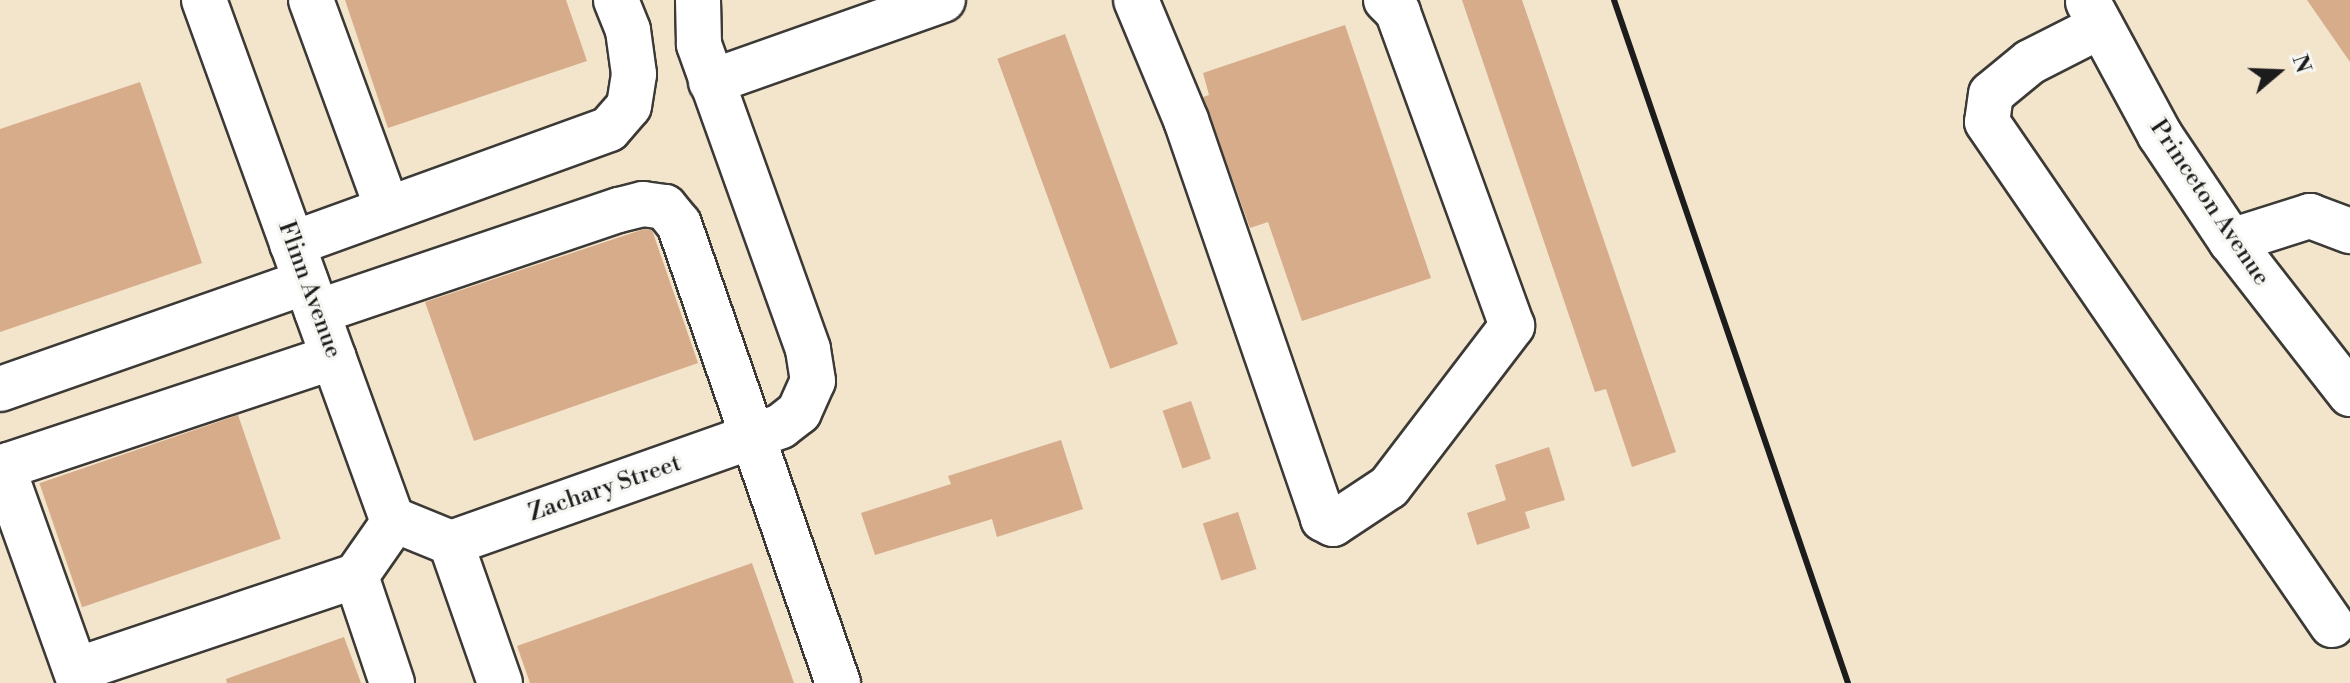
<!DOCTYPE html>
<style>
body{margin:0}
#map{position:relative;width:2350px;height:683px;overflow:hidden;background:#f3e4cc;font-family:"Libre Bodoni",serif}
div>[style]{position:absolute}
.building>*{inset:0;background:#d6ac8b;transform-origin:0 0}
.roads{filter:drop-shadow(2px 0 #3c3a36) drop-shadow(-2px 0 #3c3a36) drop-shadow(0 2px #3c3a36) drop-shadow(0 -2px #3c3a36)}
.minor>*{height:44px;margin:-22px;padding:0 22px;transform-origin:22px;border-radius:22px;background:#fff}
.rail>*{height:6px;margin:-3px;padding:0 3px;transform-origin:3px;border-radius:3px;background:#1c1c1c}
span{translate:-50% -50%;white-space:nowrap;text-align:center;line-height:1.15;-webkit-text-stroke:6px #f6f6f2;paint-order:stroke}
.street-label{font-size:24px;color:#1c1c1c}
.north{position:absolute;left:2238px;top:32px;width:80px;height:80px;-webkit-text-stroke:6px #f6f6f2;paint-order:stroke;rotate:71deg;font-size:22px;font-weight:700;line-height:32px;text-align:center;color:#1c1c1c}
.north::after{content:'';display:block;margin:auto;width:28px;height:36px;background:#1c1c1c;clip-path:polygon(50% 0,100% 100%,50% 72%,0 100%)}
</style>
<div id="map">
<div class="building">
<i style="clip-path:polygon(345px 0,566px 0,587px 61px,388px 128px)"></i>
<i style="clip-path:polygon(1462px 0,1522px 0,1676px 452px,1632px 467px,1606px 389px,1595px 392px)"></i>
<i style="clip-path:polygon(2307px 0,2350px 0,2350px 62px)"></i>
<i style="clip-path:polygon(1345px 25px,1431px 278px,1302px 321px,1268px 222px,1250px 228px,1203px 97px,1209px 95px,1203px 73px)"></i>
<i style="left:1065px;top:34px;width:330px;height:72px;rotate:70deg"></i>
<i style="clip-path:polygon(140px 82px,202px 263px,0 332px,0 129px)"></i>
<i style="clip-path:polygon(644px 229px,652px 230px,698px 363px,474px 441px,425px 302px)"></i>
<i style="left:1191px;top:401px;width:61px;height:30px;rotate:71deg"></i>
<i style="left:238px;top:415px;width:131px;height:210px;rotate:71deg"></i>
<i style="clip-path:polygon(1061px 440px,1083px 509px,997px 537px,992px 519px,875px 555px,861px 513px,951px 484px,948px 476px)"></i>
<i style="clip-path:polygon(1549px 447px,1565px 500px,1525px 512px,1530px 528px,1477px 545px,1467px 513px,1506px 500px,1495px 465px)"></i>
<i style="left:1238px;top:512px;width:60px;height:37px;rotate:72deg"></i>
<i style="clip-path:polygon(752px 563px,794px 683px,530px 683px,517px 646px)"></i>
<i style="clip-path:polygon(344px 637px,361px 683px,227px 683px,226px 679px)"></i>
</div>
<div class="roads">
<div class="minor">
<i style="left:204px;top:0;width:552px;rotate:70.09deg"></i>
<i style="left:392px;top:519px;width:64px;rotate:22.1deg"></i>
<i style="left:311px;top:0;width:221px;rotate:69.9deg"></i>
<i style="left:1136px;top:0;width:130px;rotate:67.4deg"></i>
<i style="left:1186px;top:120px;width:422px;rotate:71deg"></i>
<i style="left:1323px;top:519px;width:11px;rotate:27deg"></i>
<i style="left:1333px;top:524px;width:67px;rotate:-33.5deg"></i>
<i style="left:1389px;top:487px;width:203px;rotate:-52.6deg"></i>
<i style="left:1512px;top:326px;width:334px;rotate:-110deg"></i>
<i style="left:1398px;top:12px;width:17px;rotate:-135deg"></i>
<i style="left:2088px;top:2px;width:151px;rotate:61.6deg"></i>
<i style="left:2160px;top:135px;width:128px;rotate:56.2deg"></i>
<i style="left:2231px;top:241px;width:194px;rotate:52.1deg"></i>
<i style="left:2099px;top:27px;width:77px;rotate:153.1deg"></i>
<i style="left:2030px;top:62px;width:50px;rotate:140.6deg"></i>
<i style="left:1991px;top:94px;width:28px;rotate:98deg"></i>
<i style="left:1987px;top:122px;width:610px;rotate:55.55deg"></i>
<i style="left:711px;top:82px;width:246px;rotate:-19.5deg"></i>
<i style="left:2231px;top:241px;width:83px;rotate:-17.6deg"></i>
<i style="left:2310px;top:216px;width:43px;rotate:20.6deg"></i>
<i style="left:292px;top:244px;width:337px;rotate:-19.9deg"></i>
<i style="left:609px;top:129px;width:30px;rotate:-49deg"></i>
<i style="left:629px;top:106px;width:32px;rotate:-81deg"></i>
<i style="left:634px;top:74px;width:44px;rotate:-97.8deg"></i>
<i style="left:628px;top:30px;width:32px;rotate:-112deg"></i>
<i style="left:317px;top:312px;width:319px;rotate:-18.7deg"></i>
<i style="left:619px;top:210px;width:25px;rotate:-14deg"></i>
<i style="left:643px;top:204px;width:22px;rotate:8deg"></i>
<i style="left:665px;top:207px;width:22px;rotate:51deg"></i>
<i style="left:679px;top:224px;width:486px;rotate:70.9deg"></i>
<i style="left:0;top:389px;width:324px;rotate:-19.3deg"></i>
<i style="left:451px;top:543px;width:350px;rotate:-19.5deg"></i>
<i style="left:781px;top:426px;width:23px;rotate:-38deg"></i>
<i style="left:799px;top:412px;width:34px;rotate:-66deg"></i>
<i style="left:813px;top:381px;width:32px;rotate:-99deg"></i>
<i style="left:808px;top:349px;width:324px;rotate:-109.7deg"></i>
<i style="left:699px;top:44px;width:44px;rotate:-91.3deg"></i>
<i style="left:451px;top:543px;width:148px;rotate:70.7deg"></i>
<i style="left:356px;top:576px;width:113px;rotate:71.4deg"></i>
<i style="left:79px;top:669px;width:292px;rotate:-18.6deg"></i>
<i style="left:356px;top:576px;width:68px;rotate:-55.1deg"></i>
<i style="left:80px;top:683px;width:222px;rotate:-109.7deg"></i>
<i style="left:5px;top:474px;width:10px;rotate:-66deg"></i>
<i style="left:9px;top:465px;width:342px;rotate:-18.4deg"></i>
</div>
</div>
<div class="rail">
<i style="left:1614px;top:0;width:722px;rotate:71.09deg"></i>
</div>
<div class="street-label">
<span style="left:2209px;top:203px;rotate:56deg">Princeton Avenue</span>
<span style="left:309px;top:290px;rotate:70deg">Flinn Avenue</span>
<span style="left:605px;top:489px;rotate:-19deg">Zachary Street</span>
</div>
<div class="north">N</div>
</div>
